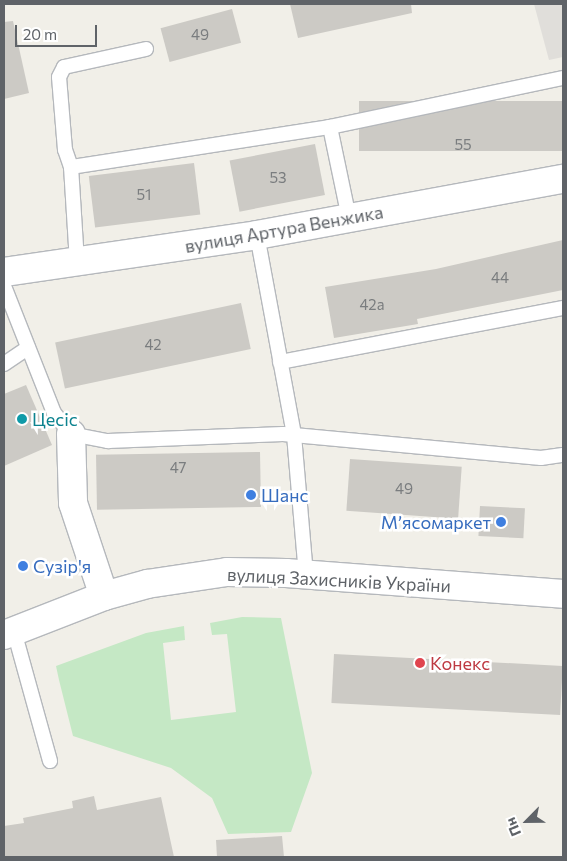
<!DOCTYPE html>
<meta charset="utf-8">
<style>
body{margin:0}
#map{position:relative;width:567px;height:861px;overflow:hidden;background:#f1efe8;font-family:Commissioner,sans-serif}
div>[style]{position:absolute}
.industrial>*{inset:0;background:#e0deda}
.green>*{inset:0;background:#c5e8c5}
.building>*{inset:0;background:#cccac5;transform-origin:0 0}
.roads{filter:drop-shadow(1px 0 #b5b8bc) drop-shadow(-1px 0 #b5b8bc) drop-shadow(0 1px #b5b8bc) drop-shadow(0 -1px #b5b8bc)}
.service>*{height:14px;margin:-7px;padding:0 7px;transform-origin:7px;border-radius:7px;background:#fff}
.minor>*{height:28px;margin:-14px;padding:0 14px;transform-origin:14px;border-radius:14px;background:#fff}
.tertiary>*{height:28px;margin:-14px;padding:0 14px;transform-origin:14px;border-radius:14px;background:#fff}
.dots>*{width:14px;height:14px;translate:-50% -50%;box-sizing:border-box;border:2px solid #fff;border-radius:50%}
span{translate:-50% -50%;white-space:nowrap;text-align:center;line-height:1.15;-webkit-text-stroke:5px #fff;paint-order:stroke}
.number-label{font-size:15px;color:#7a7d7f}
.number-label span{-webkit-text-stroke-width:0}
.street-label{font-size:18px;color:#5f6368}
.culture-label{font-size:18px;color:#0d838f}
.left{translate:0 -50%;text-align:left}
.shop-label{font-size:18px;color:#366cbe}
.right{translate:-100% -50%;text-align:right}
.health-label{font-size:18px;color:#be3a42}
.frame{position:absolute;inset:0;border:5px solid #5f6368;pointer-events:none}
.north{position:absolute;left:502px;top:796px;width:50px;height:50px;-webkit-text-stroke:4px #fff;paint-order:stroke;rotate:247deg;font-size:14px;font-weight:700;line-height:20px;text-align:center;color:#5f6368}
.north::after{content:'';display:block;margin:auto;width:18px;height:22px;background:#5f6368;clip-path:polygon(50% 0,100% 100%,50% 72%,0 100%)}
.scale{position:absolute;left:15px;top:25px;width:82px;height:22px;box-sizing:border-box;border:2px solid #5f6368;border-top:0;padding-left:6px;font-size:15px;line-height:18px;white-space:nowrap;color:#5f6368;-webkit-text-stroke:4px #fff;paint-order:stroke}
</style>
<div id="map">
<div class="industrial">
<i style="clip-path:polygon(534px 4px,563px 4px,563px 57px,549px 60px)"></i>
</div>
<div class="green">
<i style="clip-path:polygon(242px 617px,281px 618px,312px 773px,291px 832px,228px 834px,212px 798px,171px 768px,73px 736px,59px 680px,56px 666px,146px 633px,184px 626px,185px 640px,163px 643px,171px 720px,236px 712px,227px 634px,212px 635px,210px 623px)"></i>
</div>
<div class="building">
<i style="clip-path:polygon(290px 4px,411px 4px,412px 13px,298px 38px)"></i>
<i style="left:232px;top:9px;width:35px;height:74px;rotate:75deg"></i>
<i style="clip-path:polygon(13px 21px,29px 93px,4px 99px,4px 22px)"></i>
<i style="left:563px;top:101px;width:50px;height:204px;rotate:90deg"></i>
<i style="left:315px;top:144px;width:52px;height:87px;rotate:79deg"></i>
<i style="left:194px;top:163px;width:52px;height:106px;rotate:83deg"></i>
<i style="clip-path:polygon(563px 240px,563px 290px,417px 319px,418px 324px,334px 338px,325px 287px,436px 269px)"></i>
<i style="left:241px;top:303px;width:47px;height:190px;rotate:78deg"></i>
<i style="clip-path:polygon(26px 385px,52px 445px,4px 466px,4px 394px)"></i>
<i style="left:260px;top:452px;width:55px;height:164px;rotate:89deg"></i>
<i style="left:350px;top:459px;width:112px;height:52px;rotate:4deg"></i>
<i style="left:480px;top:506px;width:45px;height:30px;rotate:3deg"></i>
<i style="left:334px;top:654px;width:229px;height:49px;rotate:3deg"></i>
<i style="clip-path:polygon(94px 796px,97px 810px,161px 797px,174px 857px,4px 857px,4px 826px,24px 823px,23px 818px,73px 808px,72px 801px)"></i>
<i style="clip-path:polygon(282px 836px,284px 857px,217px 857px,216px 840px)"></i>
</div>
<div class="roads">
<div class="service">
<i style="left:330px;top:127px;width:93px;rotate:78.2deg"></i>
<i style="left:71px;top:167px;width:18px;rotate:-109deg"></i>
<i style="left:65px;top:150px;width:73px;rotate:-94.7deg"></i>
<i style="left:59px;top:77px;width:11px;rotate:-63deg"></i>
<i style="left:64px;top:67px;width:84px;rotate:-12.4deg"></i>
<i style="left:257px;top:235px;width:203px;rotate:79.5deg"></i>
<i style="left:294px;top:435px;width:141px;rotate:85.1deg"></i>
<i style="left:77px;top:262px;width:95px;rotate:-93.6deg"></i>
<i style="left:71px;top:167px;width:262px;rotate:-8.8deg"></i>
<i style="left:330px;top:127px;width:238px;rotate:-11.9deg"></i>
<i style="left:4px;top:286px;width:136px;rotate:68.5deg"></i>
<i style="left:54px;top:413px;width:27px;rotate:51deg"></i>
<i style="left:71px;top:434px;width:38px;rotate:11deg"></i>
<i style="left:108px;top:441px;width:175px;rotate:-2.3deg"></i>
<i style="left:283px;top:434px;width:259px;rotate:5.3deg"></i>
<i style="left:541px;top:458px;width:22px;rotate:-8deg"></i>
<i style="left:280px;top:362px;width:288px;rotate:-10.8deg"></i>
<i style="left:4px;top:364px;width:29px;rotate:-34deg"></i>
<i style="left:14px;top:631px;width:135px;rotate:74.5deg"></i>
</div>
<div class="minor">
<i style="left:4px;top:272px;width:256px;rotate:-8.3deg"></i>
<i style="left:257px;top:235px;width:311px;rotate:-10.4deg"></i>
<i style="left:71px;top:434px;width:69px;rotate:88.3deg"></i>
<i style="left:73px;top:503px;width:98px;rotate:71.6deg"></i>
</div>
<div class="tertiary">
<i style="left:4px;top:635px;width:107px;rotate:-21.3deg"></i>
<i style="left:104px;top:596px;width:45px;rotate:-15.6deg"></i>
<i style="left:147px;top:584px;width:81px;rotate:-8.5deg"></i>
<i style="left:227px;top:572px;width:59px;rotate:1deg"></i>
<i style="left:286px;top:573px;width:278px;rotate:4.3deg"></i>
</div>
</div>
<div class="dots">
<i style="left:22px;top:419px;background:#0f9aa8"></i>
<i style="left:251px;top:495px;background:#3f7fe0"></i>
<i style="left:501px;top:522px;background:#3f7fe0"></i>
<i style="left:23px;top:566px;background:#3f7fe0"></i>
<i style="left:420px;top:663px;background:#e0444e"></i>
</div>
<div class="number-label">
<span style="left:200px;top:35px">49</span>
<span style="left:463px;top:145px">55</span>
<span style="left:278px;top:178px">53</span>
<span style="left:144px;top:195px">51</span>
<span style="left:500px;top:278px">44</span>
<span style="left:372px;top:305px">42а</span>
<span style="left:153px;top:345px">42</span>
<span style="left:178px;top:468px">47</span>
<span style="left:404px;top:489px">49</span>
</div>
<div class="street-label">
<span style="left:284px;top:229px;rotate:-10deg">вулиця Артура Венжика</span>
<span style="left:339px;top:580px;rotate:3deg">вулиця Захисників України</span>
</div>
<div class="culture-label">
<span class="left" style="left:32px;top:419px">Цесіс</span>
</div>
<div class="shop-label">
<span class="left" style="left:261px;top:495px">Шанс</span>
<span class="right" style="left:491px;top:522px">Мʼясомаркет</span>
<span class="left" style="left:33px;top:566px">Сузір'я</span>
</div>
<div class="health-label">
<span class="left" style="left:430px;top:663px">Конекс</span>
</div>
<div class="frame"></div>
<div class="north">Пн</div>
<div class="scale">20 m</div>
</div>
